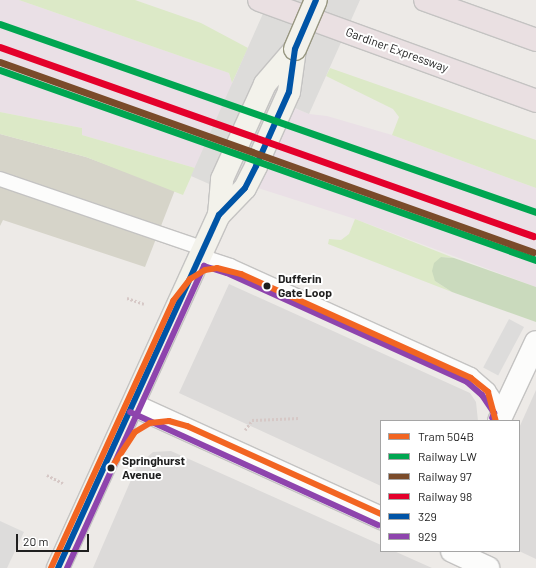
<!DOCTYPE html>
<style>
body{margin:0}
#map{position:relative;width:536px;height:568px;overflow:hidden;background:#edeae7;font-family:Barlow,sans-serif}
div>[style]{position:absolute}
.residential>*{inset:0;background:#dcdad9}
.industrial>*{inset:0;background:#eae0e6}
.construction>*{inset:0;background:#d6d4c9}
.grass>*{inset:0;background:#dce9c7}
.forest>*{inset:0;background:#cadabd}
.parking>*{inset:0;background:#dddcdb;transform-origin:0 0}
.pier>*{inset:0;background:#dddcda}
.path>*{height:2.5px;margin-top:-1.25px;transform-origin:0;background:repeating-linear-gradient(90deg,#d6c8c6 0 2px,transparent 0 4px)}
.roads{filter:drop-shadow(1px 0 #c4c3c2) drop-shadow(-1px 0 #c4c3c2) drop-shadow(0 1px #c4c3c2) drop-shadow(0 -1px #c4c3c2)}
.lane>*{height:14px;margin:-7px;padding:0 7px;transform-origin:7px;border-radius:7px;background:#fcfcfb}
.street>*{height:22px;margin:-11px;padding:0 11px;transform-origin:11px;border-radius:11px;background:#fcfcfb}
.secondary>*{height:22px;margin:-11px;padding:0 11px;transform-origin:11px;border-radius:11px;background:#f3f2eb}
.highway>*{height:22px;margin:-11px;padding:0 11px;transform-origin:11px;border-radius:11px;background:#eae0e2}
.bridges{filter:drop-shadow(1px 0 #979680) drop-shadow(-1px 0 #979680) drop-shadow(0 1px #979680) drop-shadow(0 -1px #979680)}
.secondary-bridge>*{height:22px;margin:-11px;padding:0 11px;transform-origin:11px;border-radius:11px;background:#f3f2eb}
.bus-1>*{height:6px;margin:-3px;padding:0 3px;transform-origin:3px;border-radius:3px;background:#0054a6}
.bus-2>*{height:6px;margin:-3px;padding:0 3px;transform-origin:3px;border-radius:3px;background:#8e44ad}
.rail-1>*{height:7px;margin:-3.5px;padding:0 3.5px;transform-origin:3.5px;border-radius:3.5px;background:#00a651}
.rail-2>*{height:7px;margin:-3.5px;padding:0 3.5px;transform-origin:3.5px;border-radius:3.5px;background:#7a4b2a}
.rail-3>*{height:7px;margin:-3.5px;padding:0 3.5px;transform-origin:3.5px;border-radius:3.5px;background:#e4002b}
.tram-1>*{height:6px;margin:-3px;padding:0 3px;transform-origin:3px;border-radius:3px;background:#f26522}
.dots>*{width:11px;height:11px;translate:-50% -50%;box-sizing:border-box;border:2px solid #fff;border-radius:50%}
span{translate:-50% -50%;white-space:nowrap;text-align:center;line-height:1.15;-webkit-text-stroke:4px #fff;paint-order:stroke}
.street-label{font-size:12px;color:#1f1f1f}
.stop-label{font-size:12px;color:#1f1f1f;font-weight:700}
.left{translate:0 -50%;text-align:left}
.legend{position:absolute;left:380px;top:420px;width:140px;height:132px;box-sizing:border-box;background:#fff;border:1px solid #a5a5a5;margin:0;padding:5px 7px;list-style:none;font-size:12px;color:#1f1f1f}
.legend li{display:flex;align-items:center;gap:8px;height:20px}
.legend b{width:20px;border:1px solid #a5a5a5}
.scale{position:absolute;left:16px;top:534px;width:73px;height:18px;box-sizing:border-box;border:2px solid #1f1f1f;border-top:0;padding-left:5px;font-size:12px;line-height:14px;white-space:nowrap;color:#1f1f1f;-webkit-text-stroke:3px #fff;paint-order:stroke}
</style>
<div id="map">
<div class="residential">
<i style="clip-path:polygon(229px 284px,470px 393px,476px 402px,478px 421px,381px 421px,381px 486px,179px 393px)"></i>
<i style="clip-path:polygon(536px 390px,536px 559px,519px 551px,519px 428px)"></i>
<i style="clip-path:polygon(171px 451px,381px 545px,381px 551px,394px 551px,432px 568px,93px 568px,137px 466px,153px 452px)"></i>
</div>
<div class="industrial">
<i style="clip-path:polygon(0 0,19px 0,229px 73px,232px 83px,309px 114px,327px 116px,392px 135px,536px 188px,536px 287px,355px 219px,195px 168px,82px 135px,82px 128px,0 112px)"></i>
</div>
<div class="construction">
<i style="clip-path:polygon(0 134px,86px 157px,175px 190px,145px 267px,3px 220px,0 226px)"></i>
</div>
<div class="grass">
<i style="clip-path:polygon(19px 0,135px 0,201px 23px,248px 48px,232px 83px,229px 73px)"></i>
<i style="clip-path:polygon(330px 68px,536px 140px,536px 188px,392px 135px,399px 117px,393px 109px,326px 76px)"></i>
<i style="clip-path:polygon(0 112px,82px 128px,82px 135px,195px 168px,183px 195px,86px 157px,0 134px)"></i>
<i style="clip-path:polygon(355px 219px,454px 258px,441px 257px,435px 281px,452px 292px,328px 244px,329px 239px,341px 240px,349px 234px)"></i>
</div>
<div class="forest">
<i style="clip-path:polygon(441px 257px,454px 258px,536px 287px,536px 322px,452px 292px,435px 281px,432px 271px,434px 263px)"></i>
</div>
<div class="parking">
<i style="left:509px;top:319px;width:17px;height:55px;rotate:28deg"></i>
<i style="clip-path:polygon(0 521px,24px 532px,7px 568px,0 568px)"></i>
</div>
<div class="pier">
<i style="clip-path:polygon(269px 0,360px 0,309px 114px,290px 106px,248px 201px,191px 176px)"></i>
</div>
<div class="path">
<i style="left:127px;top:298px;width:18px;rotate:19deg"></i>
<i style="left:245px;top:430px;width:12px;rotate:-55deg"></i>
<i style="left:252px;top:420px;width:47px;rotate:-2.4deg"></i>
<i style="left:47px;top:475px;width:18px;rotate:27deg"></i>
</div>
<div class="roads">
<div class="lane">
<i style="left:0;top:179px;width:216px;rotate:18.9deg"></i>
<i style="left:200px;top:256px;width:32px;rotate:18deg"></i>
<i style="left:230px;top:266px;width:265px;rotate:24.3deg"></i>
<i style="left:471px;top:375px;width:23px;rotate:41deg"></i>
<i style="left:488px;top:390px;width:27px;rotate:56deg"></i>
</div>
<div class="street">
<i style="left:133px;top:405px;width:273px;rotate:24.5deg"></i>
<i style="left:499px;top:421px;width:87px;rotate:-64.9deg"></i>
<i style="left:452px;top:551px;width:40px;rotate:25deg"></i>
</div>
<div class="secondary">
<i style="left:219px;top:215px;width:36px;rotate:-85deg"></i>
<i style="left:222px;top:179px;width:104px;rotate:-65.6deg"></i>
<i style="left:265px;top:84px;width:46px;rotate:-49.4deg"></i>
<i style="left:58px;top:568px;width:388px;rotate:-65.5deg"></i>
<i style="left:219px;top:215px;width:37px;rotate:-46deg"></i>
<i style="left:245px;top:188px;width:25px;rotate:-63deg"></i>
<i style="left:256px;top:166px;width:81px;rotate:-66deg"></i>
<i style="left:289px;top:92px;width:43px;rotate:-82.1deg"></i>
</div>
<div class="highway">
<i style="left:259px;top:0;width:295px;rotate:20deg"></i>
<i style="left:425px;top:0;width:118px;rotate:19.8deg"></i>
</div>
</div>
<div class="bridges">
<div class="secondary-bridge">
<i style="left:295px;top:49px;width:53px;rotate:-66.8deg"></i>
</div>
</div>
<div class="bus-1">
<i style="left:58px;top:568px;width:388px;rotate:-65.5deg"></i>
<i style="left:219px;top:215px;width:37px;rotate:-46deg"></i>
<i style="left:245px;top:188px;width:25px;rotate:-63deg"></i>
<i style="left:256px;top:166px;width:81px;rotate:-66deg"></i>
<i style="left:289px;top:92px;width:43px;rotate:-82.1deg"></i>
<i style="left:295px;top:49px;width:53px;rotate:-66.8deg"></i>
</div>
<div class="bus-2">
<i style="left:130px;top:412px;width:273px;rotate:24.5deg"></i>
<i style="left:67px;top:568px;width:332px;rotate:-65.6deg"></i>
<i style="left:204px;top:266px;width:24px;rotate:17deg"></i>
<i style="left:227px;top:273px;width:264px;rotate:24.4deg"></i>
<i style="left:467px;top:382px;width:20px;rotate:41deg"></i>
<i style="left:482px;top:395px;width:22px;rotate:56deg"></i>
<i style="left:494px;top:413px;width:5px;rotate:112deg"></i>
</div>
<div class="rail-1">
<i style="left:0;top:24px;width:568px;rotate:19.33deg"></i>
<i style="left:0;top:70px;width:569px;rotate:19.52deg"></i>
</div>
<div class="rail-2">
<i style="left:0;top:62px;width:566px;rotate:19.62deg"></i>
</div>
<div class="rail-3">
<i style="left:0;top:47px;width:566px;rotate:19.52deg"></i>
</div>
<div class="tram-1">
<i style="left:110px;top:470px;width:45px;rotate:-56.7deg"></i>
<i style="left:135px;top:432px;width:17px;rotate:-31deg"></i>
<i style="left:150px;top:423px;width:19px;rotate:-6deg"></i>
<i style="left:169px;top:421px;width:19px;rotate:16deg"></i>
<i style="left:187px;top:426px;width:213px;rotate:24.4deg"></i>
<i style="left:51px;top:568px;width:294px;rotate:-65.4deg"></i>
<i style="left:173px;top:301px;width:28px;rotate:-52deg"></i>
<i style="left:190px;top:279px;width:17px;rotate:-31deg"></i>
<i style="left:205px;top:270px;width:12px;rotate:-9deg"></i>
<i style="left:217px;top:268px;width:25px;rotate:14deg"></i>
<i style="left:241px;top:274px;width:252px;rotate:24.3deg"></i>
<i style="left:471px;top:378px;width:22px;rotate:39deg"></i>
<i style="left:488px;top:392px;width:30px;rotate:75deg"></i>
</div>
<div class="dots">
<i style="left:267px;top:286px;background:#1f1f1f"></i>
<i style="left:111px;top:468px;background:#1f1f1f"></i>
</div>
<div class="street-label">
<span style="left:397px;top:50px;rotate:20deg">Gardiner Expressway</span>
</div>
<div class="stop-label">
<span class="left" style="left:278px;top:286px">Dufferin<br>Gate Loop</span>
<span class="left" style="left:122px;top:468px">Springhurst<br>Avenue</span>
</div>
<ul class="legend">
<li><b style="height:5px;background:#f26522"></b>Tram 504B</li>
<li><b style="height:5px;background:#00a651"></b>Railway LW</li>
<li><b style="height:5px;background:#7a4b2a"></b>Railway 97</li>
<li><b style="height:5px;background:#e4002b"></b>Railway 98</li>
<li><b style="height:5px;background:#0054a6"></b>329</li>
<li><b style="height:5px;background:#8e44ad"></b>929</li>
</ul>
<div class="scale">20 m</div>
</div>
